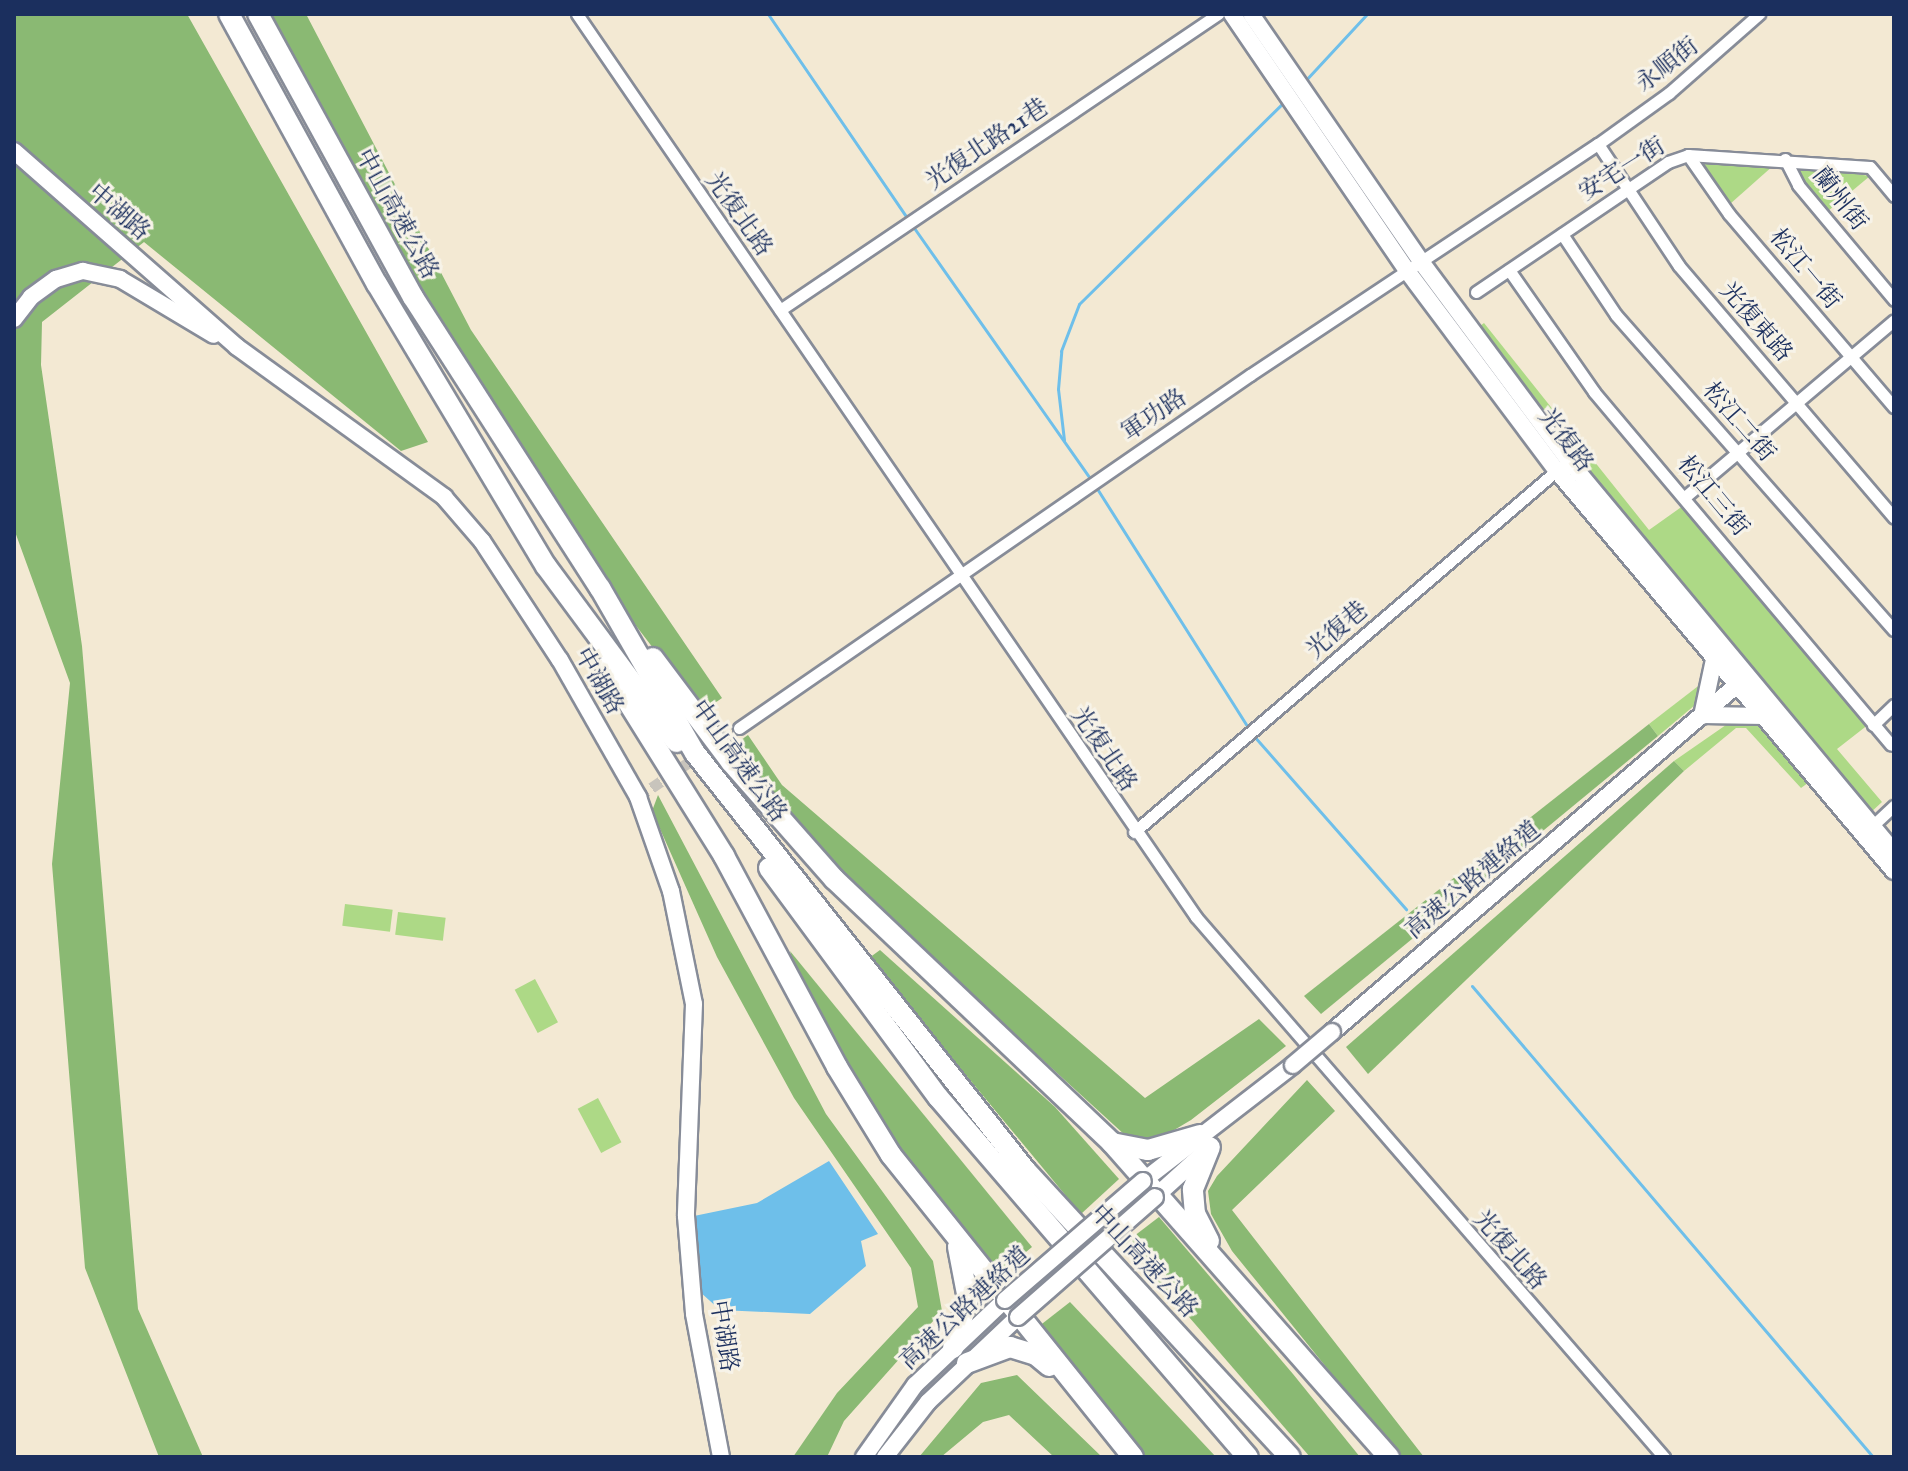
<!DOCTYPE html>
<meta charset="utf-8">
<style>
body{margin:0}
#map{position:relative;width:1908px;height:1471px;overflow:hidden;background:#f3e9d3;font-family:"IM FELL Great Primer","Noto Serif TC",serif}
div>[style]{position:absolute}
.green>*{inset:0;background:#add986;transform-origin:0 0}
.forest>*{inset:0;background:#8ab973}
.water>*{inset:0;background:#6ebfea}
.stream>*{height:3px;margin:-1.5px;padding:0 1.5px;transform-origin:1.5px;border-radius:1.5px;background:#6ebfea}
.street-tunnel>*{height:11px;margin-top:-5.5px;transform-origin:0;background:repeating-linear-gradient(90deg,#c8c4bc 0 11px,transparent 0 16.5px)}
.roads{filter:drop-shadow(2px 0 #878c98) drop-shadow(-2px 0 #878c98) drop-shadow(0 2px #878c98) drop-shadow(0 -2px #878c98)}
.street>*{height:11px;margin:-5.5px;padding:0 5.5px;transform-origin:5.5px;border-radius:5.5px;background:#fff}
.secondary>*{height:16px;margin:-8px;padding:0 8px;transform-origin:8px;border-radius:8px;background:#fff}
.highway>*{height:20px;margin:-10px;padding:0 10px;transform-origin:10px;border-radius:10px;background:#fff}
.bridges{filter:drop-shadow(2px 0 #878c98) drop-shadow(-2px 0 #878c98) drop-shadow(0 2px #878c98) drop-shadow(0 -2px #878c98)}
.secondary-bridge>*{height:16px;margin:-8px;padding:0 8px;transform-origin:8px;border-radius:8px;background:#fff}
span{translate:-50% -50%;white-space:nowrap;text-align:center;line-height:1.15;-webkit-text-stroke:6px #f7f3e8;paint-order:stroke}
.street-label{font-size:24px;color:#1b2f5e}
.frame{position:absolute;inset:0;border:16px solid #1b2f5e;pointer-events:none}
</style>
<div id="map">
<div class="green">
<i style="clip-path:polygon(1695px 159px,1774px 165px,1730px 204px)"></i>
<i style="clip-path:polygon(1792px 165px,1870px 176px,1828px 211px)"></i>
<i style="clip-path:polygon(1484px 323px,1649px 530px,1687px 503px,1869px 724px,1837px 749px,1882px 802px,1869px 814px,1640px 538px,1476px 329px)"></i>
<i style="clip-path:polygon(1706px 680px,1695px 705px,1658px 736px,1649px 724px)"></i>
<i style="clip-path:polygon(1736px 718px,1767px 726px,1812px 780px,1801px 788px,1746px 728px,1736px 728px,1684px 771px,1674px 761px)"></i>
<i style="left:345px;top:904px;width:48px;height:22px;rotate:7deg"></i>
<i style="left:398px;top:912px;width:48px;height:23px;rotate:7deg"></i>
<i style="left:535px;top:979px;width:49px;height:23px;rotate:62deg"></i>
<i style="left:598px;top:1098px;width:50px;height:23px;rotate:62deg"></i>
</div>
<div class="forest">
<i style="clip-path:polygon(14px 14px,187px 14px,428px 442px,401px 451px,144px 242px,42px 322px,41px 365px,82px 646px,138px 1309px,203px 1457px,159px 1457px,85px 1268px,52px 864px,70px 683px,14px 529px)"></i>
<i style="clip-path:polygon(270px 14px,306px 14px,471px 330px,722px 698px,702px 712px,562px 529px,414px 295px)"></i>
<i style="clip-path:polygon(1649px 724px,1658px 736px,1321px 1014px,1304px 996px)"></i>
<i style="clip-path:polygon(748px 735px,782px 785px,1145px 1098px,1259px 1019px,1286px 1046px,1191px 1120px,1149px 1145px,1126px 1136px,858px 891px,731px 747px)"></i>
<i style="clip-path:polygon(1674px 761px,1684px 771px,1368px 1074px,1346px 1047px)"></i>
<i style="clip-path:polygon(658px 795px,826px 1114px,933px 1261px,942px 1311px,844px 1421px,827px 1457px,793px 1457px,837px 1393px,918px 1307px,911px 1268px,794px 1098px,717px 957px,652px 811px)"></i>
<i style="clip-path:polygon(880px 950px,1055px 1107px,1119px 1179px,1081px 1214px,869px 958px)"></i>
<i style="clip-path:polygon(790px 951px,1032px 1247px,998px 1275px,884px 1127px,801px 990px)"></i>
<i style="clip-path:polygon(1307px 1080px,1335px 1111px,1232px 1210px,1424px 1457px,1399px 1457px,1232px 1251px,1211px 1214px,1208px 1191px,1217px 1176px)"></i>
<i style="clip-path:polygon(1159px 1217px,1293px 1374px,1360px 1457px,1310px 1457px,1125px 1243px)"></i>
<i style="clip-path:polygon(1070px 1302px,1143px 1379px,1216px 1457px,1142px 1457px,1038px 1327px)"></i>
<i style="clip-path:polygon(1017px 1375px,1102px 1457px,1054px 1457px,1009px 1415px,983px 1422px,941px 1457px,919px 1457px,981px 1383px)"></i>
</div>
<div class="water">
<i style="clip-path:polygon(829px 1161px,878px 1234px,861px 1241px,866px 1266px,810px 1314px,720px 1310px,699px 1291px,694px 1216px,757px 1203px)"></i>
</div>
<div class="stream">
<i style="left:768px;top:14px;width:248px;rotate:55.7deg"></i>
<i style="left:1304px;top:82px;width:93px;rotate:-47.2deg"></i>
<i style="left:912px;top:225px;width:313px;rotate:54.9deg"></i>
<i style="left:1064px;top:440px;width:51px;rotate:-96.7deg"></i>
<i style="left:1058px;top:389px;width:38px;rotate:-85deg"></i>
<i style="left:1061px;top:351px;width:50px;rotate:-69deg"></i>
<i style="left:1079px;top:304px;width:289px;rotate:-44.6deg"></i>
<i style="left:1096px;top:487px;width:294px;rotate:57.7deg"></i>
<i style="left:1253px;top:735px;width:232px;rotate:48.7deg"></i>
<i style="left:1472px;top:986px;width:619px;rotate:49.59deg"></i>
</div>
<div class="street-tunnel">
<i style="left:638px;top:797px;width:122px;rotate:-34.3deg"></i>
</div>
<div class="roads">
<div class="street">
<i style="left:577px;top:14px;width:1095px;rotate:55.57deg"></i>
<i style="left:1196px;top:917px;width:715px;rotate:49.09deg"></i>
<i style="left:1598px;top:144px;width:146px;rotate:56.4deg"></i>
<i style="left:1679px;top:266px;width:331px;rotate:49.5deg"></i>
<i style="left:1688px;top:155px;width:72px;rotate:55.2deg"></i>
<i style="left:1729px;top:214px;width:254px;rotate:49.5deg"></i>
<i style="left:1785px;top:159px;width:29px;rotate:63deg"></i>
<i style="left:1798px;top:185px;width:150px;rotate:50.1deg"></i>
<i style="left:1562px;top:234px;width:97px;rotate:56.3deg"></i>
<i style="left:1616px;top:315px;width:420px;rotate:48.6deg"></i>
<i style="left:1509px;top:270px;width:149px;rotate:55.1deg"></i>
<i style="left:1594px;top:392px;width:461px;rotate:49.9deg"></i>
<i style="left:1476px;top:292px;width:232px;rotate:-34.1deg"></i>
<i style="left:1668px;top:162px;width:21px;rotate:-19deg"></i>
<i style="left:1688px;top:155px;width:182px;rotate:3.8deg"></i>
<i style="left:1870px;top:167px;width:38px;rotate:50deg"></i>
<i style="left:780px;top:310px;width:529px;rotate:-34.05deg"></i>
<i style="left:1686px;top:496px;width:272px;rotate:-40.2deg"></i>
<i style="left:1873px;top:725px;width:29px;rotate:-44deg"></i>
<i style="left:739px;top:728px;width:621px;rotate:-34.64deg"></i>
<i style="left:1250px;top:375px;width:418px;rotate:-33.6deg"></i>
<i style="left:1598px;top:144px;width:87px;rotate:-35.7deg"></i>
<i style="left:1669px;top:93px;width:120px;rotate:-41.3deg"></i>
<i style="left:1869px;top:829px;width:34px;rotate:-43deg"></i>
<i style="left:1134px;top:832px;width:563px;rotate:-40.54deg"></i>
</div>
<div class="secondary">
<i style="left:1232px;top:14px;width:312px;rotate:55.7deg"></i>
<i style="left:1408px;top:272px;width:249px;rotate:53.2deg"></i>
<i style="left:1557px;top:471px;width:523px;rotate:49.89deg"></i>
<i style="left:1251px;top:14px;width:302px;rotate:55.5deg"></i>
<i style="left:1422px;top:263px;width:247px;rotate:53.4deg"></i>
<i style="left:1569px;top:461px;width:508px;rotate:50.27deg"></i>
<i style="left:14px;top:151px;width:297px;rotate:41.3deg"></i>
<i style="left:237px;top:347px;width:256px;rotate:35.9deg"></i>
<i style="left:444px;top:497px;width:58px;rotate:49.2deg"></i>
<i style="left:482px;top:541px;width:142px;rotate:56.8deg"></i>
<i style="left:560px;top:660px;width:158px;rotate:60.3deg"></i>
<i style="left:638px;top:797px;width:100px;rotate:70.7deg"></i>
<i style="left:671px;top:891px;width:115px;rotate:78.5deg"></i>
<i style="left:694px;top:1004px;width:212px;rotate:92.2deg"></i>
<i style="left:686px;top:1216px;width:98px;rotate:85.3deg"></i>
<i style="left:694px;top:1314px;width:146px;rotate:79.3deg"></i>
<i style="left:14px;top:319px;width:28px;rotate:-52deg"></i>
<i style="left:31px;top:297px;width:31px;rotate:-36deg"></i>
<i style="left:56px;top:279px;width:28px;rotate:-17deg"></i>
<i style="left:83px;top:271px;width:38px;rotate:12deg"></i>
<i style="left:120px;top:279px;width:109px;rotate:30.8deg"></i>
<i style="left:1703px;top:715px;width:62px;rotate:0.9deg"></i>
<i style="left:1702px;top:716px;width:62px;rotate:-78deg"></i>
<i style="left:1332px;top:1032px;width:544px;rotate:-40.6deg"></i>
<i style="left:1143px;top:1181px;width:190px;rotate:-37.7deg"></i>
<i style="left:1155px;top:1197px;width:73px;rotate:-42.2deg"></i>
<i style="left:864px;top:1457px;width:88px;rotate:-54.7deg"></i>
<i style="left:915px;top:1385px;width:124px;rotate:-43.4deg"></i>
<i style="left:885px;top:1457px;width:70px;rotate:-52deg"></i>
<i style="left:928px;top:1402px;width:124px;rotate:-43.4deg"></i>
</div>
<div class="highway">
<i style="left:229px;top:14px;width:308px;rotate:61.3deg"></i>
<i style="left:377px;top:284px;width:329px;rotate:59.1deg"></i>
<i style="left:546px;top:566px;width:219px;rotate:53.5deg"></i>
<i style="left:258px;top:14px;width:323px;rotate:61.3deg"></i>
<i style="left:413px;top:297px;width:346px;rotate:57.3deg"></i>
<i style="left:600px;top:588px;width:190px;rotate:60.1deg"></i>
<i style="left:695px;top:753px;width:533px;rotate:51.63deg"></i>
<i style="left:1026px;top:1171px;width:389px;rotate:47.3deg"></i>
<i style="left:653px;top:658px;width:130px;rotate:53.1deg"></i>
<i style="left:731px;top:762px;width:156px;rotate:48.6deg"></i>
<i style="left:834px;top:879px;width:383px;rotate:43.5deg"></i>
<i style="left:1112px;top:1143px;width:419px;rotate:48.6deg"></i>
<i style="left:606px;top:667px;width:223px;rotate:58deg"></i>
<i style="left:724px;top:856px;width:239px;rotate:61.8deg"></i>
<i style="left:837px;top:1067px;width:103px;rotate:58.5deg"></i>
<i style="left:891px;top:1155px;width:387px;rotate:51.3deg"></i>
<i style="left:769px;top:868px;width:285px;rotate:53.6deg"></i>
<i style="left:938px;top:1097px;width:475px;rotate:49.3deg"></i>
<i style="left:1112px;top:1143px;width:37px;rotate:11deg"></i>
<i style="left:1148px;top:1150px;width:54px;rotate:-16.1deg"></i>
<i style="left:1209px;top:1241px;width:30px;rotate:-117deg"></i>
<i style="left:1195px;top:1214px;width:25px;rotate:-95deg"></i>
<i style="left:1193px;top:1189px;width:45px;rotate:-68deg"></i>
<i style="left:953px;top:1348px;width:51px;rotate:-73deg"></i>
<i style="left:968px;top:1299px;width:53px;rotate:-100.9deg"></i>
<i style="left:967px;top:1363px;width:46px;rotate:-20.4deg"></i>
<i style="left:1010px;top:1347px;width:27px;rotate:17deg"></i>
<i style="left:1036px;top:1355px;width:17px;rotate:40deg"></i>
</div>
</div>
<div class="bridges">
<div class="secondary-bridge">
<i style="left:1293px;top:1065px;width:51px;rotate:-40.2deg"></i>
<i style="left:1005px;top:1300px;width:182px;rotate:-40.8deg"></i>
<i style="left:1018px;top:1317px;width:182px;rotate:-41.2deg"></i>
</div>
</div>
<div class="street-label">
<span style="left:1667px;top:65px;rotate:-38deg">永順街</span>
<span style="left:987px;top:144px;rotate:-34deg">光復北路21巷</span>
<span style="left:1622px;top:169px;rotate:-32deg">安宅一街</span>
<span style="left:1840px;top:199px;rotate:52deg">蘭州街</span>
<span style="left:119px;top:212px;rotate:41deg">中湖路</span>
<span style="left:397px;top:214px;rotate:61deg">中山高速公路</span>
<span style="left:739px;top:214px;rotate:55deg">光復北路</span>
<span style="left:1805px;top:269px;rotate:50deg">松江一街</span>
<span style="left:1756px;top:322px;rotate:49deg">光復東路</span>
<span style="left:1154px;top:415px;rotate:-34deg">軍功路</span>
<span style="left:1739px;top:422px;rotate:49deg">松江二街</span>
<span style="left:1566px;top:440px;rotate:53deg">光復路</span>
<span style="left:1713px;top:496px;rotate:50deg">松江三街</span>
<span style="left:1337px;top:630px;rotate:-41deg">光復巷</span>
<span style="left:599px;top:681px;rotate:60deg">中湖路</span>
<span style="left:1104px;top:749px;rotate:56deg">光復北路</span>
<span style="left:739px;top:761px;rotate:54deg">中山高速公路</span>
<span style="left:1473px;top:880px;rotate:-40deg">高速公路連絡道</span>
<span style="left:1510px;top:1250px;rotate:49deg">光復北路</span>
<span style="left:1144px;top:1261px;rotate:47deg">中山高速公路</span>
<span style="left:965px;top:1308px;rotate:-43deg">高速公路連絡道</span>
<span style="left:724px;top:1336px;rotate:81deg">中湖路</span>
</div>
<div class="frame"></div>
</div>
